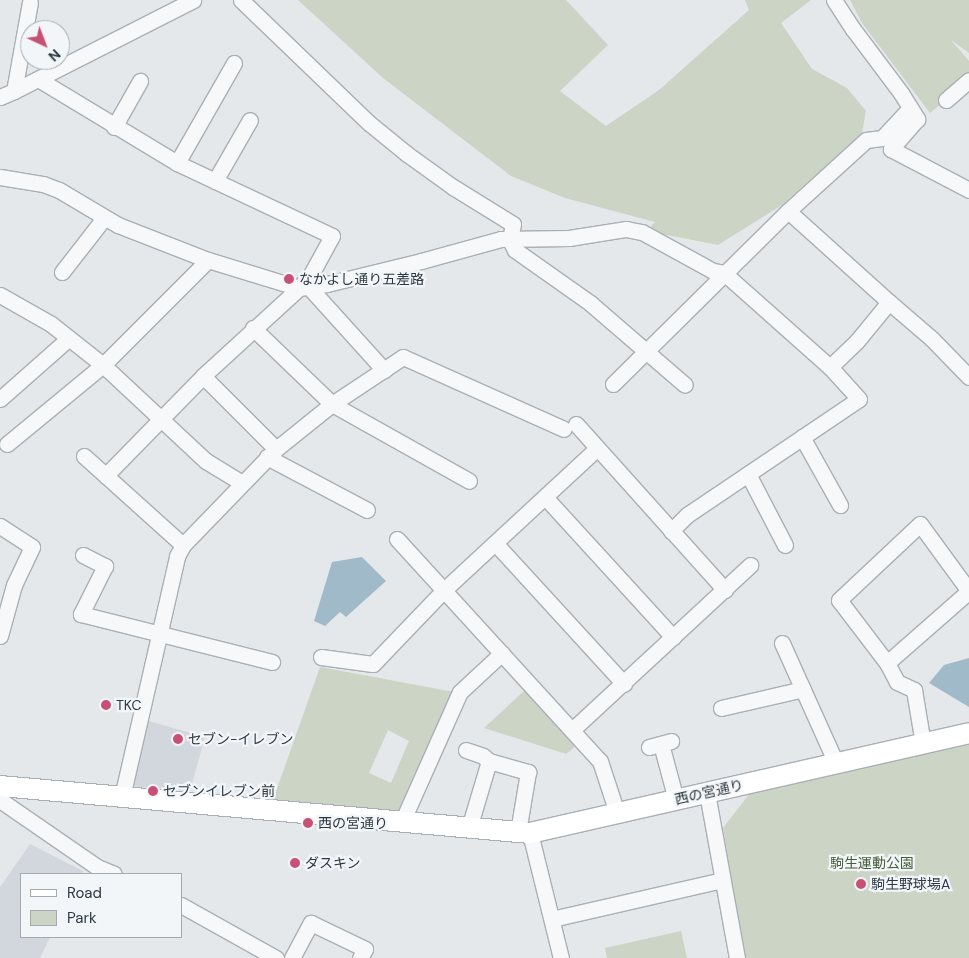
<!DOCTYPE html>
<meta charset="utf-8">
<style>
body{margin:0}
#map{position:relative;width:969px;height:958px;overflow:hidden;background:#e4e8eb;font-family:"DM Sans","Noto Sans JP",sans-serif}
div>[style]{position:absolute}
.built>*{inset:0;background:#d2d7dd}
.green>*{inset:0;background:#cbd4c5}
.water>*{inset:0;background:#a1bac9}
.roads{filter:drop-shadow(1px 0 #a9b0b5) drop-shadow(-1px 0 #a9b0b5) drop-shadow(0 1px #a9b0b5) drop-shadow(0 -1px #a9b0b5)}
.street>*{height:15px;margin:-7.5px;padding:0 7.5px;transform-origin:7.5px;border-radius:7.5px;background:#f6f8f9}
.secondary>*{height:20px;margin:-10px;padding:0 10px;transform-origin:10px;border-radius:10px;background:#fff}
.dots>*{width:14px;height:14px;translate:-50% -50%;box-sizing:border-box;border:2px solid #f3f6f8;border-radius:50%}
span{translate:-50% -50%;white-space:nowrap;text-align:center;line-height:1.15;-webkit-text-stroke:4.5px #f3f6f8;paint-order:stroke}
.poi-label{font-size:14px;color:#2c3843}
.left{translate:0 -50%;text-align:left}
.street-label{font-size:14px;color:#2c3843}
.park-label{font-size:14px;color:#465e3a}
.legend{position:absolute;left:20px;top:873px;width:162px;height:65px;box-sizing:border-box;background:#f3f6f8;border:1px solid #a3aab0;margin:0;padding:6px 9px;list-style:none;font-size:15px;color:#2c3843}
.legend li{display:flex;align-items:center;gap:10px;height:25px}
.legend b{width:25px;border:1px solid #a3aab0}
.north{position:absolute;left:20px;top:20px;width:50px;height:50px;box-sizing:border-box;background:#f3f6f8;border:1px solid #a3aab0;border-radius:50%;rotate:137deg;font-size:14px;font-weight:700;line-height:20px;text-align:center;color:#2c3843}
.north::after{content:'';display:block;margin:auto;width:18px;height:22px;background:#c85074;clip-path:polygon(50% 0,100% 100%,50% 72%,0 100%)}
</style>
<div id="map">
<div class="built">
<i style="clip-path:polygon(145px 720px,205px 737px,190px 791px,130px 786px)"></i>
<i style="clip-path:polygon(30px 844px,83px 871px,82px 874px,21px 874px,21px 937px,50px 937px,40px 958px,0 958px,0 887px)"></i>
</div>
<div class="green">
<i style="clip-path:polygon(298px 0,566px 0,608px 45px,560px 91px,606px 126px,659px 90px,749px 10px,745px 0,811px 0,781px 23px,812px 69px,847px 88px,866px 111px,862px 133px,782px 205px,718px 245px,647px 231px,655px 222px,565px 198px,511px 176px,383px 78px)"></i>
<i style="clip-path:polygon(850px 0,969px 0,969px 53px,951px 40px,969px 61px,969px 80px,930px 113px,862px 23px)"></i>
<i style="clip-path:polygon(evenodd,320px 667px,454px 692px,402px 813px,273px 800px,320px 667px,388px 730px,409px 741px,391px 783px,369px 773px,388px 730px)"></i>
<i style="clip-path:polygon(525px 690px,577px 745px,566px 754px,484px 728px)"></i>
<i style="clip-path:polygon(969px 742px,969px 958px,745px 958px,723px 828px,750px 793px)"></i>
<i style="clip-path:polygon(681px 931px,687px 958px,607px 958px,605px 948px)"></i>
</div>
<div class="water">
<i style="clip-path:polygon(362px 557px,386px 581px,346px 617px,340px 612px,325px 626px,314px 621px,332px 562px)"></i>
<i style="clip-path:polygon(969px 658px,969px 707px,929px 683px,944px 665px)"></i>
</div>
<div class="roads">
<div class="street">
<i style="left:241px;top:0;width:178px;rotate:43.9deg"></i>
<i style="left:369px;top:123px;width:49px;rotate:39.2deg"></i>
<i style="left:407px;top:154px;width:57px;rotate:35.7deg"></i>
<i style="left:453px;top:187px;width:70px;rotate:31.7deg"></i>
<i style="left:513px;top:224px;width:16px;rotate:101deg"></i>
<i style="left:510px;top:240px;width:11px;rotate:63deg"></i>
<i style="left:515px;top:250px;width:92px;rotate:35.2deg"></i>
<i style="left:590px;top:303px;width:125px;rotate:40.8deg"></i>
<i style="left:834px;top:0;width:35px;rotate:57deg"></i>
<i style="left:853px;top:29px;width:80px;rotate:53.1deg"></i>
<i style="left:901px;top:93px;width:31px;rotate:58deg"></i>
<i style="left:917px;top:119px;width:40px;rotate:131deg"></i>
<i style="left:891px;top:149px;width:88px;rotate:27.7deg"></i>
<i style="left:38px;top:79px;width:162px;rotate:31.1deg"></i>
<i style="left:177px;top:163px;width:171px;rotate:25.2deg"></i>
<i style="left:332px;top:236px;width:46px;rotate:118.8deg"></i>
<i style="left:310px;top:276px;width:16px;rotate:133deg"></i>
<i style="left:299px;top:288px;width:130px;rotate:137.5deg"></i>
<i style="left:203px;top:376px;width:139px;rotate:134.4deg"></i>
<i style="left:14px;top:91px;width:90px;rotate:-79.8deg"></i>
<i style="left:0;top:97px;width:15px;rotate:-23deg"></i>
<i style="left:14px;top:91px;width:201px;rotate:-26.9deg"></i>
<i style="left:946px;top:100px;width:30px;rotate:-41deg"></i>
<i style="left:114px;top:127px;width:53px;rotate:-60.5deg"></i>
<i style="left:177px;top:163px;width:115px;rotate:-60.3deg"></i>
<i style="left:0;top:177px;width:44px;rotate:9.2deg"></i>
<i style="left:43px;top:184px;width:17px;rotate:21deg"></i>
<i style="left:59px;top:190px;width:69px;rotate:30.7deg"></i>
<i style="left:118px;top:225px;width:97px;rotate:21.3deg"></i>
<i style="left:208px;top:260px;width:95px;rotate:17.1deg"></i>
<i style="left:299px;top:288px;width:28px;rotate:-8deg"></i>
<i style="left:327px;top:284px;width:97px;rotate:-13.7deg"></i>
<i style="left:421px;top:261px;width:83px;rotate:-15.4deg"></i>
<i style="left:501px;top:239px;width:68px;rotate:-0.8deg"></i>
<i style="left:569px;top:238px;width:58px;rotate:-9deg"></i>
<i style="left:626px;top:229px;width:16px;rotate:11deg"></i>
<i style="left:642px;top:232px;width:81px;rotate:28.8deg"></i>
<i style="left:713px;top:271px;width:11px;rotate:10deg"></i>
<i style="left:724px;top:273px;width:142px;rotate:41.6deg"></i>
<i style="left:830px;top:367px;width:37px;rotate:-44deg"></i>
<i style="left:857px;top:341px;width:50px;rotate:-50.6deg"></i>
<i style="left:889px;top:302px;width:57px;rotate:40.7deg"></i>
<i style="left:932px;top:339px;width:53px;rotate:45.8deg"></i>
<i style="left:215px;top:181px;width:70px;rotate:-60.2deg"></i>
<i style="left:788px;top:211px;width:136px;rotate:42deg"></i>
<i style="left:62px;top:272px;width:68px;rotate:-52.1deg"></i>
<i style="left:309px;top:287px;width:112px;rotate:47.9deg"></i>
<i style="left:0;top:295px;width:59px;rotate:29.6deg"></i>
<i style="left:51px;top:324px;width:66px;rotate:38.3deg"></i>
<i style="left:103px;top:365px;width:141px;rotate:43deg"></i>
<i style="left:206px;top:461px;width:42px;rotate:31.4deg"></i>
<i style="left:253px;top:328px;width:110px;rotate:43.9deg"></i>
<i style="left:332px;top:404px;width:157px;rotate:29.3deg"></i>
<i style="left:203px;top:376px;width:103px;rotate:45deg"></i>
<i style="left:613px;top:384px;width:246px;rotate:-44.7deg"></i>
<i style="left:788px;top:211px;width:105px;rotate:-42.3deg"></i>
<i style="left:866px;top:140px;width:16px;rotate:-7deg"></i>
<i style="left:882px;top:138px;width:41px;rotate:-47deg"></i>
<i style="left:0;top:399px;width:92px;rotate:-41.5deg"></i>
<i style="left:576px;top:424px;width:223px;rotate:48.1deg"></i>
<i style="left:802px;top:437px;width:78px;rotate:60.8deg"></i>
<i style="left:7px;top:444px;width:124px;rotate:-39.5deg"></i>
<i style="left:103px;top:365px;width:148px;rotate:-45deg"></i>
<i style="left:84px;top:456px;width:133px;rotate:42deg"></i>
<i style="left:267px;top:457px;width:113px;rotate:27.9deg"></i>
<i style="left:748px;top:474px;width:80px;rotate:62.5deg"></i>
<i style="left:545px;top:497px;width:190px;rotate:47.6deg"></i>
<i style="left:0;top:526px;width:38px;rotate:33deg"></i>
<i style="left:32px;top:547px;width:42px;rotate:115.3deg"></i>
<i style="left:14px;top:585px;width:53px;rotate:105.4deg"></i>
<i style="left:671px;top:531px;width:23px;rotate:-45deg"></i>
<i style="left:687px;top:515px;width:207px;rotate:-34deg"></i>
<i style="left:859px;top:399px;width:43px;rotate:-132.2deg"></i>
<i style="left:397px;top:539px;width:301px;rotate:47.6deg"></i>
<i style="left:600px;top:761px;width:55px;rotate:71.9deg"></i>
<i style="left:495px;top:543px;width:191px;rotate:47.5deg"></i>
<i style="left:83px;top:555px;width:25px;rotate:27deg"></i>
<i style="left:105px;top:566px;width:54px;rotate:116.6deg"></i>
<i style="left:81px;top:614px;width:197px;rotate:14.1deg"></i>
<i style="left:782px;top:643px;width:132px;rotate:65.8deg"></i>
<i style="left:321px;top:657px;width:52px;rotate:7.7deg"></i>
<i style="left:373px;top:664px;width:103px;rotate:-46.2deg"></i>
<i style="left:444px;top:590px;width:207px;rotate:-42.8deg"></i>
<i style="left:887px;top:663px;width:79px;rotate:-127.3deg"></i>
<i style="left:839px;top:600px;width:111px;rotate:-43.2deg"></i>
<i style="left:920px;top:524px;width:83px;rotate:53.8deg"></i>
<i style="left:969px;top:591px;width:109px;rotate:138.7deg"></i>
<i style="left:887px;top:663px;width:21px;rotate:62deg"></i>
<i style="left:897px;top:682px;width:19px;rotate:25deg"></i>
<i style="left:914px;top:690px;width:55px;rotate:80.5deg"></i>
<i style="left:721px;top:708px;width:84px;rotate:-13deg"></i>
<i style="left:572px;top:730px;width:243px;rotate:-42.8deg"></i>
<i style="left:661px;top:744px;width:58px;rotate:75deg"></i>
<i style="left:649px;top:747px;width:23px;rotate:-15deg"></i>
<i style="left:466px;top:750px;width:18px;rotate:19deg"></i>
<i style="left:483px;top:756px;width:8px;rotate:40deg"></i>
<i style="left:707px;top:793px;width:168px;rotate:79.7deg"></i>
<i style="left:122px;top:797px;width:247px;rotate:-77.1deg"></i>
<i style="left:177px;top:556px;width:13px;rotate:-61deg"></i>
<i style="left:183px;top:545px;width:134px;rotate:-45.9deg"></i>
<i style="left:276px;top:449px;width:72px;rotate:-38.8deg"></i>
<i style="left:332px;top:404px;width:85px;rotate:-33.5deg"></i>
<i style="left:403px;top:357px;width:176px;rotate:24.1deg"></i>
<i style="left:0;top:800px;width:118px;rotate:34.6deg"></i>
<i style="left:97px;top:867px;width:18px;rotate:22deg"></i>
<i style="left:402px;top:822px;width:142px;rotate:-66deg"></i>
<i style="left:460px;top:692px;width:57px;rotate:-42.9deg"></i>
<i style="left:469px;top:828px;width:70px;rotate:-73.4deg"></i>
<i style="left:489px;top:761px;width:41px;rotate:15.8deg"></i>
<i style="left:528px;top:772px;width:61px;rotate:99.5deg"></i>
<i style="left:530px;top:833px;width:129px;rotate:76.1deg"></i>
<i style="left:181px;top:905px;width:109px;rotate:29.2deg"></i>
<i style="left:552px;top:919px;width:174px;rotate:-12.9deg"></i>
<i style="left:292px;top:958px;width:40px;rotate:-62deg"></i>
<i style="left:311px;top:923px;width:60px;rotate:25.7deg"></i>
<i style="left:365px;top:949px;width:10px;rotate:119deg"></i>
</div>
<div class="secondary">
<i style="left:0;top:786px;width:532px;rotate:5.07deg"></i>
<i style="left:530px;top:833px;width:450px;rotate:-12.8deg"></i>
</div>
</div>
<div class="dots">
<i style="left:289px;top:279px;background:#c85074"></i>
<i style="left:106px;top:705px;background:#c85074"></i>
<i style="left:178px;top:739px;background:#c85074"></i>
<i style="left:153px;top:791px;background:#c85074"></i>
<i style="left:308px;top:823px;background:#c85074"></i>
<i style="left:295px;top:863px;background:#c85074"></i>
<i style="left:861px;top:884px;background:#c85074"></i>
</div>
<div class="poi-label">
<span class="left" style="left:299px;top:279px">なかよし通り五差路</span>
<span class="left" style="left:116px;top:705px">TKC</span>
<span class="left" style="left:188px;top:739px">セブン-イレブン</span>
<span class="left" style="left:163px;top:791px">セブンイレブン前</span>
<span class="left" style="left:318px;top:823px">西の宮通り</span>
<span class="left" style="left:305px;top:863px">ダスキン</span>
<span class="left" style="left:871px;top:884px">駒生野球場A</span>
</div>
<div class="street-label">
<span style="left:709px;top:792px;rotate:-13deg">西の宮通り</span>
</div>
<div class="park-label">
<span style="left:872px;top:863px">駒生運動公園</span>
</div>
<ul class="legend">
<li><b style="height:6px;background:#fff"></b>Road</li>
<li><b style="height:14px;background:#cbd4c5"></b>Park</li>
</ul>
<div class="north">N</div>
</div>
